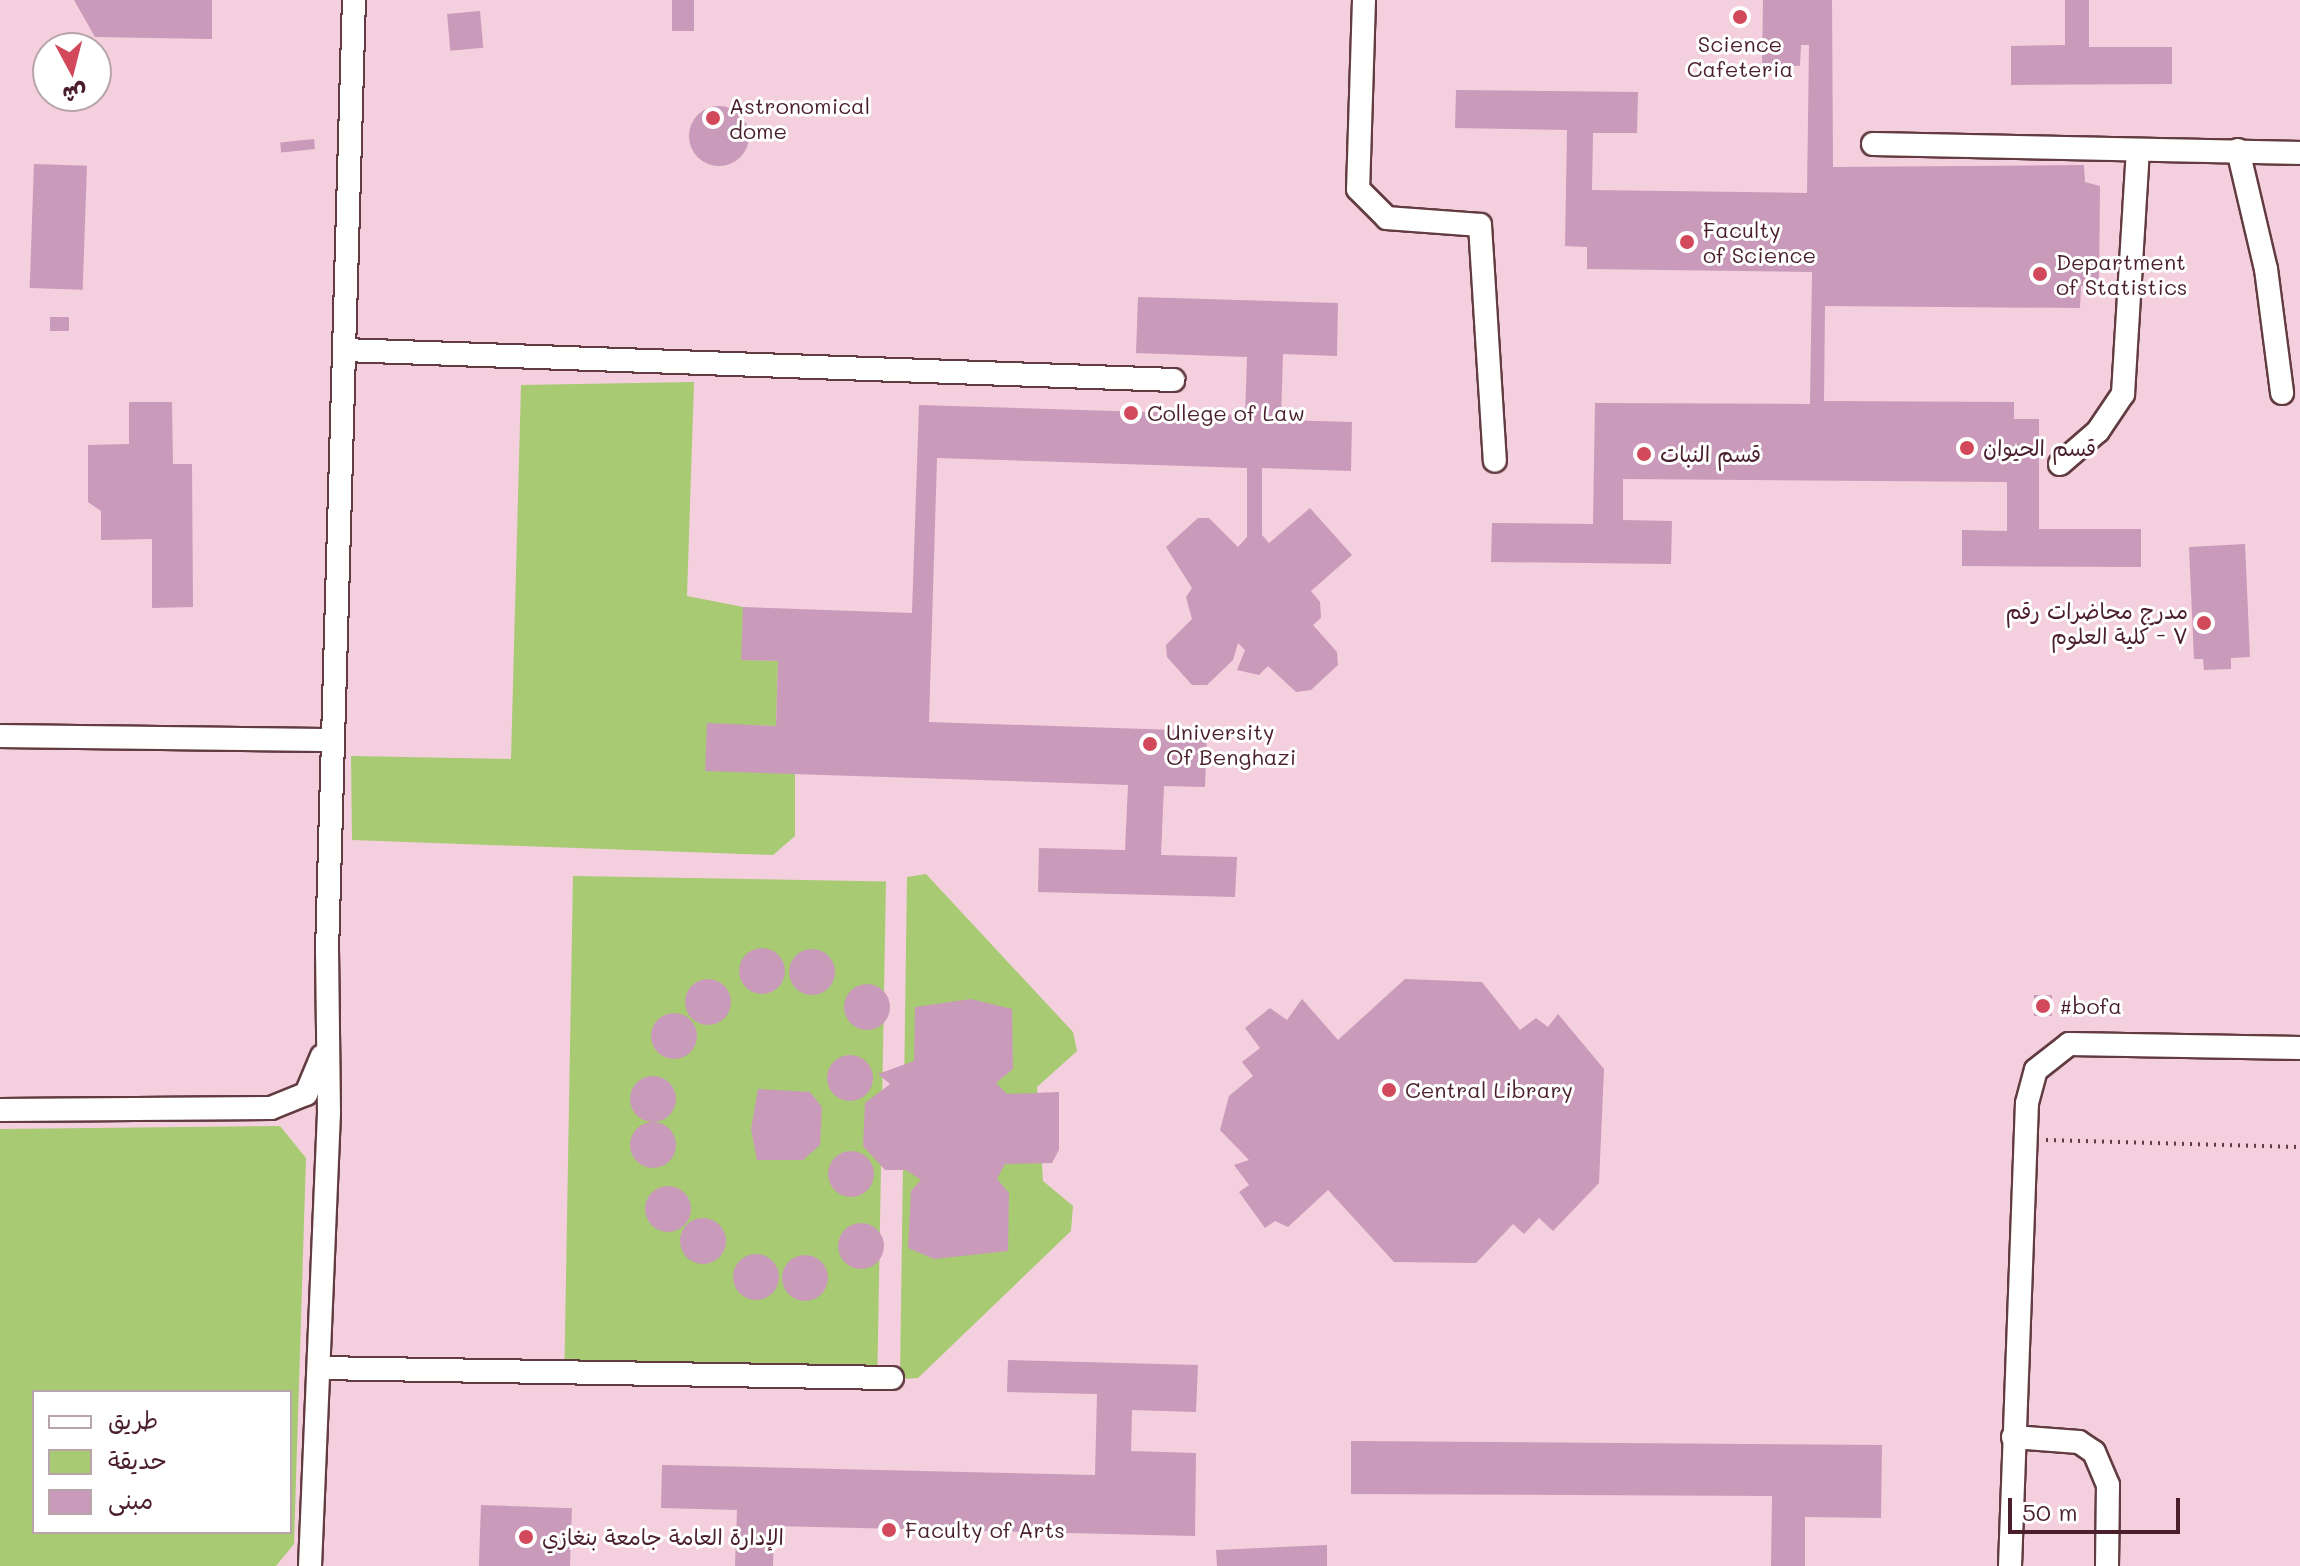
<!DOCTYPE html>
<meta charset="utf-8">
<style>
body{margin:0}
#map{position:relative;width:2300px;height:1566px;overflow:hidden;background:#ede0bf;font-family:Mali,"Playpen Sans Arabic",sans-serif}
div>[style]{position:absolute}
.built>*{inset:0;background:#f4cfdd}
.green>*{inset:0;background:#a7ca73;transform-origin:0 0}
.building>*{inset:0;background:#c99ab9;transform-origin:0 0}
.round{border-radius:50%}
.path>*{height:4px;margin-top:-2px;transform-origin:0;background:repeating-linear-gradient(90deg,#623c41 0 2px,transparent 0 8px)}
.roads{filter:drop-shadow(2px 0 #623c41) drop-shadow(-2px 0 #623c41) drop-shadow(0 2px #623c41) drop-shadow(0 -2px #623c41)}
.minor>*{height:22px;margin:-11px;padding:0 11px;transform-origin:11px;border-radius:11px;background:#fff}
.dots>*{width:22px;height:22px;translate:-50% -50%;box-sizing:border-box;border:4px solid #fff;border-radius:50%}
span{translate:-50% -50%;white-space:nowrap;text-align:center;line-height:1.15;-webkit-text-stroke:6px #fff;paint-order:stroke}
.poi-label{font-size:22px;color:#4a1f2b}
.left{translate:0 -50%;text-align:left}
.right{translate:-100% -50%;text-align:right}
.legend{position:absolute;left:32px;top:1390px;width:260px;height:144px;box-sizing:border-box;background:#fff;border:2px solid #b7a5aa;margin:0;padding:10px 14px;list-style:none;font-size:24px;color:#4a1f2b}
.legend li{display:flex;align-items:center;gap:16px;height:40px}
.legend b{width:40px;border:2px solid #b7a5aa}
.north{position:absolute;left:32px;top:32px;width:80px;height:80px;box-sizing:border-box;background:#fff;border:2px solid #b7a5aa;border-radius:50%;rotate:173deg;font-size:22px;font-weight:700;line-height:32px;text-align:center;color:#4a1f2b}
.north::after{content:'';display:block;margin:auto;width:28px;height:36px;background:#d1495b;clip-path:polygon(50% 0,100% 100%,50% 72%,0 100%)}
.scale{position:absolute;left:2008px;top:1498px;width:172px;height:36px;box-sizing:border-box;border:4px solid #4a1f2b;border-top:0;padding-left:10px;font-size:24px;line-height:28px;white-space:nowrap;color:#4a1f2b;-webkit-text-stroke:6px #fff;paint-order:stroke}
</style>
<div id="map">
<div class="built">
<i style="clip-path:polygon(evenodd,0 0,2300px 0,2300px 1566px,0 1566px,0 0,48px 48px,96px 48px,96px 96px,48px 96px,48px 48px,0 0,34px 1392px,290px 1392px,290px 1532px,34px 1532px,34px 1392px)"></i>
</div>
<div class="green">
<i style="clip-path:polygon(694px 382px,687px 596px,743px 607px,742px 660px,778px 661px,776px 726px,707px 724px,795px 774px,795px 836px,773px 855px,352px 840px,351px 756px,511px 759px,521px 385px)"></i>
<i style="clip-path:polygon(926px 874px,1073px 1032px,1077px 1051px,1037px 1087px,1043px 1181px,1073px 1206px,1071px 1231px,918px 1378px,900px 1379px,907px 877px)"></i>
<i style="left:573px;top:876px;width:313px;height:488px;rotate:1deg"></i>
<i style="clip-path:polygon(evenodd,280px 1126px,306px 1158px,294px 1544px,276px 1566px,0 1566px,0 1129px,280px 1126px,290px 1392px,290px 1532px,34px 1532px,34px 1392px,290px 1392px)"></i>
</div>
<div class="building">
<i style="clip-path:polygon(74px 0,212px 0,212px 39px,95px 37px)"></i>
<i style="left:672px;top:0;width:22px;height:31px"></i>
<i style="clip-path:polygon(1763px 0,1832px 0,1833px 167px,2084px 165px,2085px 182px,2100px 186px,2099px 286px,2081px 286px,2080px 308px,1825px 306px,1824px 401px,2014px 402px,2014px 419px,2039px 419px,2039px 529px,2141px 529px,2141px 567px,1962px 566px,1962px 530px,2007px 531px,2007px 482px,1623px 479px,1623px 520px,1672px 521px,1671px 564px,1491px 562px,1492px 523px,1593px 524px,1595px 403px,1810px 404px,1812px 272px,1587px 269px,1587px 247px,1565px 246px,1567px 130px,1455px 128px,1456px 90px,1638px 92px,1637px 133px,1593px 133px,1592px 190px,1807px 193px,1809px 45px,1801px 45px,1800px 66px,1762px 65px)"></i>
<i style="clip-path:polygon(2065px 0,2089px 0,2089px 47px,2172px 47px,2172px 84px,2011px 85px,2011px 46px,2065px 45px)"></i>
<i style="left:480px;top:11px;width:37px;height:33px;rotate:85deg"></i>
<i class="round" style="left:689px;top:106px;width:60px;height:60px"></i>
<i style="left:314px;top:139px;width:10px;height:34px;rotate:84deg"></i>
<i style="left:34px;top:164px;width:53px;height:124px;rotate:2deg"></i>
<i style="clip-path:polygon(1138px 297px,1338px 303px,1337px 356px,1283px 354px,1281px 420px,1352px 422px,1351px 471px,1262px 468px,1262px 535px,1269px 543px,1310px 508px,1352px 555px,1311px 591px,1320px 602px,1321px 618px,1313px 625px,1337px 652px,1338px 665px,1311px 690px,1296px 692px,1268px 666px,1259px 675px,1237px 670px,1245px 650px,1238px 643px,1233px 660px,1207px 685px,1192px 685px,1167px 657px,1166px 645px,1192px 619px,1186px 597px,1192px 588px,1166px 547px,1198px 518px,1209px 518px,1238px 547px,1247px 537px,1247px 468px,937px 458px,929px 722px,1207px 731px,1205px 787px,1164px 786px,1161px 855px,1237px 857px,1235px 897px,1038px 892px,1039px 848px,1125px 850px,1128px 785px,705px 771px,707px 723px,776px 726px,778px 661px,741px 660px,743px 607px,912px 613px,919px 405px,1245px 415px,1247px 357px,1136px 353px)"></i>
<i style="left:50px;top:317px;width:19px;height:14px"></i>
<i style="clip-path:polygon(129px 402px,172px 402px,173px 464px,192px 464px,193px 607px,152px 608px,152px 539px,101px 540px,101px 511px,88px 502px,88px 445px,129px 444px)"></i>
<i style="clip-path:polygon(2245px 544px,2250px 657px,2231px 658px,2231px 669px,2204px 670px,2203px 659px,2194px 659px,2189px 547px)"></i>
<i class="round" style="left:739px;top:948px;width:46px;height:46px"></i>
<i class="round" style="left:789px;top:949px;width:46px;height:46px"></i>
<i style="clip-path:polygon(1405px 979px,1482px 982px,1520px 1030px,1536px 1018px,1548px 1027px,1558px 1014px,1604px 1069px,1599px 1183px,1553px 1231px,1539px 1218px,1524px 1234px,1513px 1224px,1476px 1263px,1394px 1262px,1328px 1190px,1288px 1227px,1275px 1221px,1265px 1228px,1239px 1192px,1249px 1185px,1234px 1165px,1249px 1160px,1220px 1130px,1229px 1096px,1253px 1076px,1242px 1062px,1260px 1048px,1245px 1028px,1270px 1008px,1287px 1020px,1302px 999px,1338px 1040px)"></i>
<i class="round" style="left:685px;top:979px;width:46px;height:46px"></i>
<i class="round" style="left:844px;top:984px;width:46px;height:46px"></i>
<i style="left:2052px;top:995px;width:21px;height:18px;rotate:90deg"></i>
<i style="clip-path:polygon(971px 999px,1012px 1009px,1013px 1069px,996px 1083px,1007px 1094px,1059px 1092px,1059px 1150px,1052px 1163px,1005px 1164px,997px 1179px,1009px 1193px,1008px 1251px,934px 1259px,908px 1248px,911px 1191px,921px 1180px,906px 1170px,885px 1170px,863px 1146px,865px 1103px,890px 1084px,878px 1074px,914px 1061px,915px 1007px)"></i>
<i class="round" style="left:651px;top:1013px;width:46px;height:46px"></i>
<i class="round" style="left:827px;top:1055px;width:46px;height:46px"></i>
<i class="round" style="left:630px;top:1076px;width:46px;height:46px"></i>
<i style="clip-path:polygon(758px 1089px,810px 1092px,822px 1107px,820px 1145px,803px 1160px,757px 1160px,751px 1129px)"></i>
<i class="round" style="left:630px;top:1122px;width:46px;height:46px"></i>
<i class="round" style="left:828px;top:1151px;width:46px;height:46px"></i>
<i class="round" style="left:645px;top:1186px;width:46px;height:46px"></i>
<i class="round" style="left:680px;top:1218px;width:46px;height:46px"></i>
<i class="round" style="left:838px;top:1223px;width:46px;height:46px"></i>
<i class="round" style="left:733px;top:1254px;width:46px;height:46px"></i>
<i class="round" style="left:782px;top:1255px;width:46px;height:46px"></i>
<i style="clip-path:polygon(1008px 1360px,1198px 1365px,1196px 1412px,1132px 1410px,1131px 1451px,1196px 1453px,1195px 1536px,774px 1526px,773px 1566px,735px 1566px,737px 1510px,661px 1508px,662px 1465px,1095px 1475px,1097px 1394px,1007px 1392px)"></i>
<i style="clip-path:polygon(1351px 1441px,1882px 1445px,1881px 1518px,1805px 1517px,1805px 1566px,1771px 1566px,1772px 1496px,1351px 1494px)"></i>
<i style="left:481px;top:1505px;width:91px;height:61px;rotate:2deg"></i>
<i style="clip-path:polygon(1327px 1545px,1327px 1566px,1217px 1566px,1216px 1550px)"></i>
</div>
<div class="path">
<i style="left:2046px;top:1140px;width:254px;rotate:1.6deg"></i>
</div>
<div class="roads">
<div class="minor">
<i style="left:1364px;top:0;width:189px;rotate:91.8deg"></i>
<i style="left:1358px;top:189px;width:41px;rotate:45deg"></i>
<i style="left:1387px;top:218px;width:93px;rotate:4.3deg"></i>
<i style="left:1480px;top:225px;width:236px;rotate:86.4deg"></i>
<i style="left:1873px;top:144px;width:427px;rotate:1.2deg"></i>
<i style="left:2238px;top:150px;width:122px;rotate:76.8deg"></i>
<i style="left:2266px;top:269px;width:125px;rotate:82.6deg"></i>
<i style="left:344px;top:350px;width:830px;rotate:2.07deg"></i>
<i style="left:2060px;top:464px;width:50px;rotate:-41deg"></i>
<i style="left:2098px;top:431px;width:45px;rotate:-56deg"></i>
<i style="left:2123px;top:394px;width:244px;rotate:-86.5deg"></i>
<i style="left:0;top:736px;width:333px;rotate:0.7deg"></i>
<i style="left:0;top:1110px;width:271px;rotate:-0.4deg"></i>
<i style="left:271px;top:1108px;width:38px;rotate:-22deg"></i>
<i style="left:306px;top:1094px;width:41px;rotate:-67.2deg"></i>
<i style="left:319px;top:1368px;width:573px;rotate:1deg"></i>
<i style="left:2013px;top:1437px;width:66px;rotate:4.3deg"></i>
<i style="left:2079px;top:1442px;width:18px;rotate:34deg"></i>
<i style="left:2094px;top:1452px;width:36px;rotate:67deg"></i>
<i style="left:2108px;top:1485px;width:81px;rotate:90.7deg"></i>
<i style="left:310px;top:1566px;width:453px;rotate:-87.6deg"></i>
<i style="left:329px;top:1113px;width:161px;rotate:-90.7deg"></i>
<i style="left:327px;top:952px;width:952px;rotate:-88.38deg"></i>
<i style="left:2010px;top:1566px;width:463px;rotate:-87.9deg"></i>
<i style="left:2027px;top:1103px;width:34px;rotate:-75deg"></i>
<i style="left:2036px;top:1070px;width:42px;rotate:-38.2deg"></i>
<i style="left:2069px;top:1044px;width:231px;rotate:1deg"></i>
</div>
</div>
<div class="dots">
<i style="left:1740px;top:17px;background:#d1495b"></i>
<i style="left:713px;top:118px;background:#d1495b"></i>
<i style="left:1687px;top:242px;background:#d1495b"></i>
<i style="left:2040px;top:274px;background:#d1495b"></i>
<i style="left:1131px;top:413px;background:#d1495b"></i>
<i style="left:1967px;top:448px;background:#d1495b"></i>
<i style="left:1644px;top:454px;background:#d1495b"></i>
<i style="left:2204px;top:623px;background:#d1495b"></i>
<i style="left:1150px;top:744px;background:#d1495b"></i>
<i style="left:2043px;top:1006px;background:#d1495b"></i>
<i style="left:1389px;top:1090px;background:#d1495b"></i>
<i style="left:889px;top:1530px;background:#d1495b"></i>
<i style="left:526px;top:1537px;background:#d1495b"></i>
</div>
<div class="poi-label">
<span style="left:1740px;top:56px">Science<br>Cafeteria</span>
<span class="left" style="left:729px;top:118px">Astronomical<br>dome</span>
<span class="left" style="left:1703px;top:242px">Faculty<br>of Science</span>
<span class="left" style="left:2056px;top:274px">Department<br>of Statistics</span>
<span class="left" style="left:1147px;top:413px">College of Law</span>
<span class="left" style="left:1983px;top:448px">قسم الحيوان</span>
<span class="left" style="left:1660px;top:454px">قسم النبات</span>
<span class="right" style="left:2188px;top:623px">مدرج محاضرات رقم<br>٧ - كلية العلوم</span>
<span class="left" style="left:1166px;top:744px">University<br>Of Benghazi</span>
<span class="left" style="left:2059px;top:1006px">#bofa</span>
<span class="left" style="left:1405px;top:1090px">Central Library</span>
<span class="left" style="left:905px;top:1530px">Faculty of Arts</span>
<span class="left" style="left:542px;top:1537px">الإدارة العامة جامعة بنغازي</span>
</div>
<ul class="legend">
<li><b style="height:10px;background:#fff"></b>طريق</li>
<li><b style="height:22px;background:#a7ca73"></b>حديقة</li>
<li><b style="height:22px;background:#c99ab9"></b>مبنى</li>
</ul>
<div class="north">ش</div>
<div class="scale">50 m</div>
</div>
